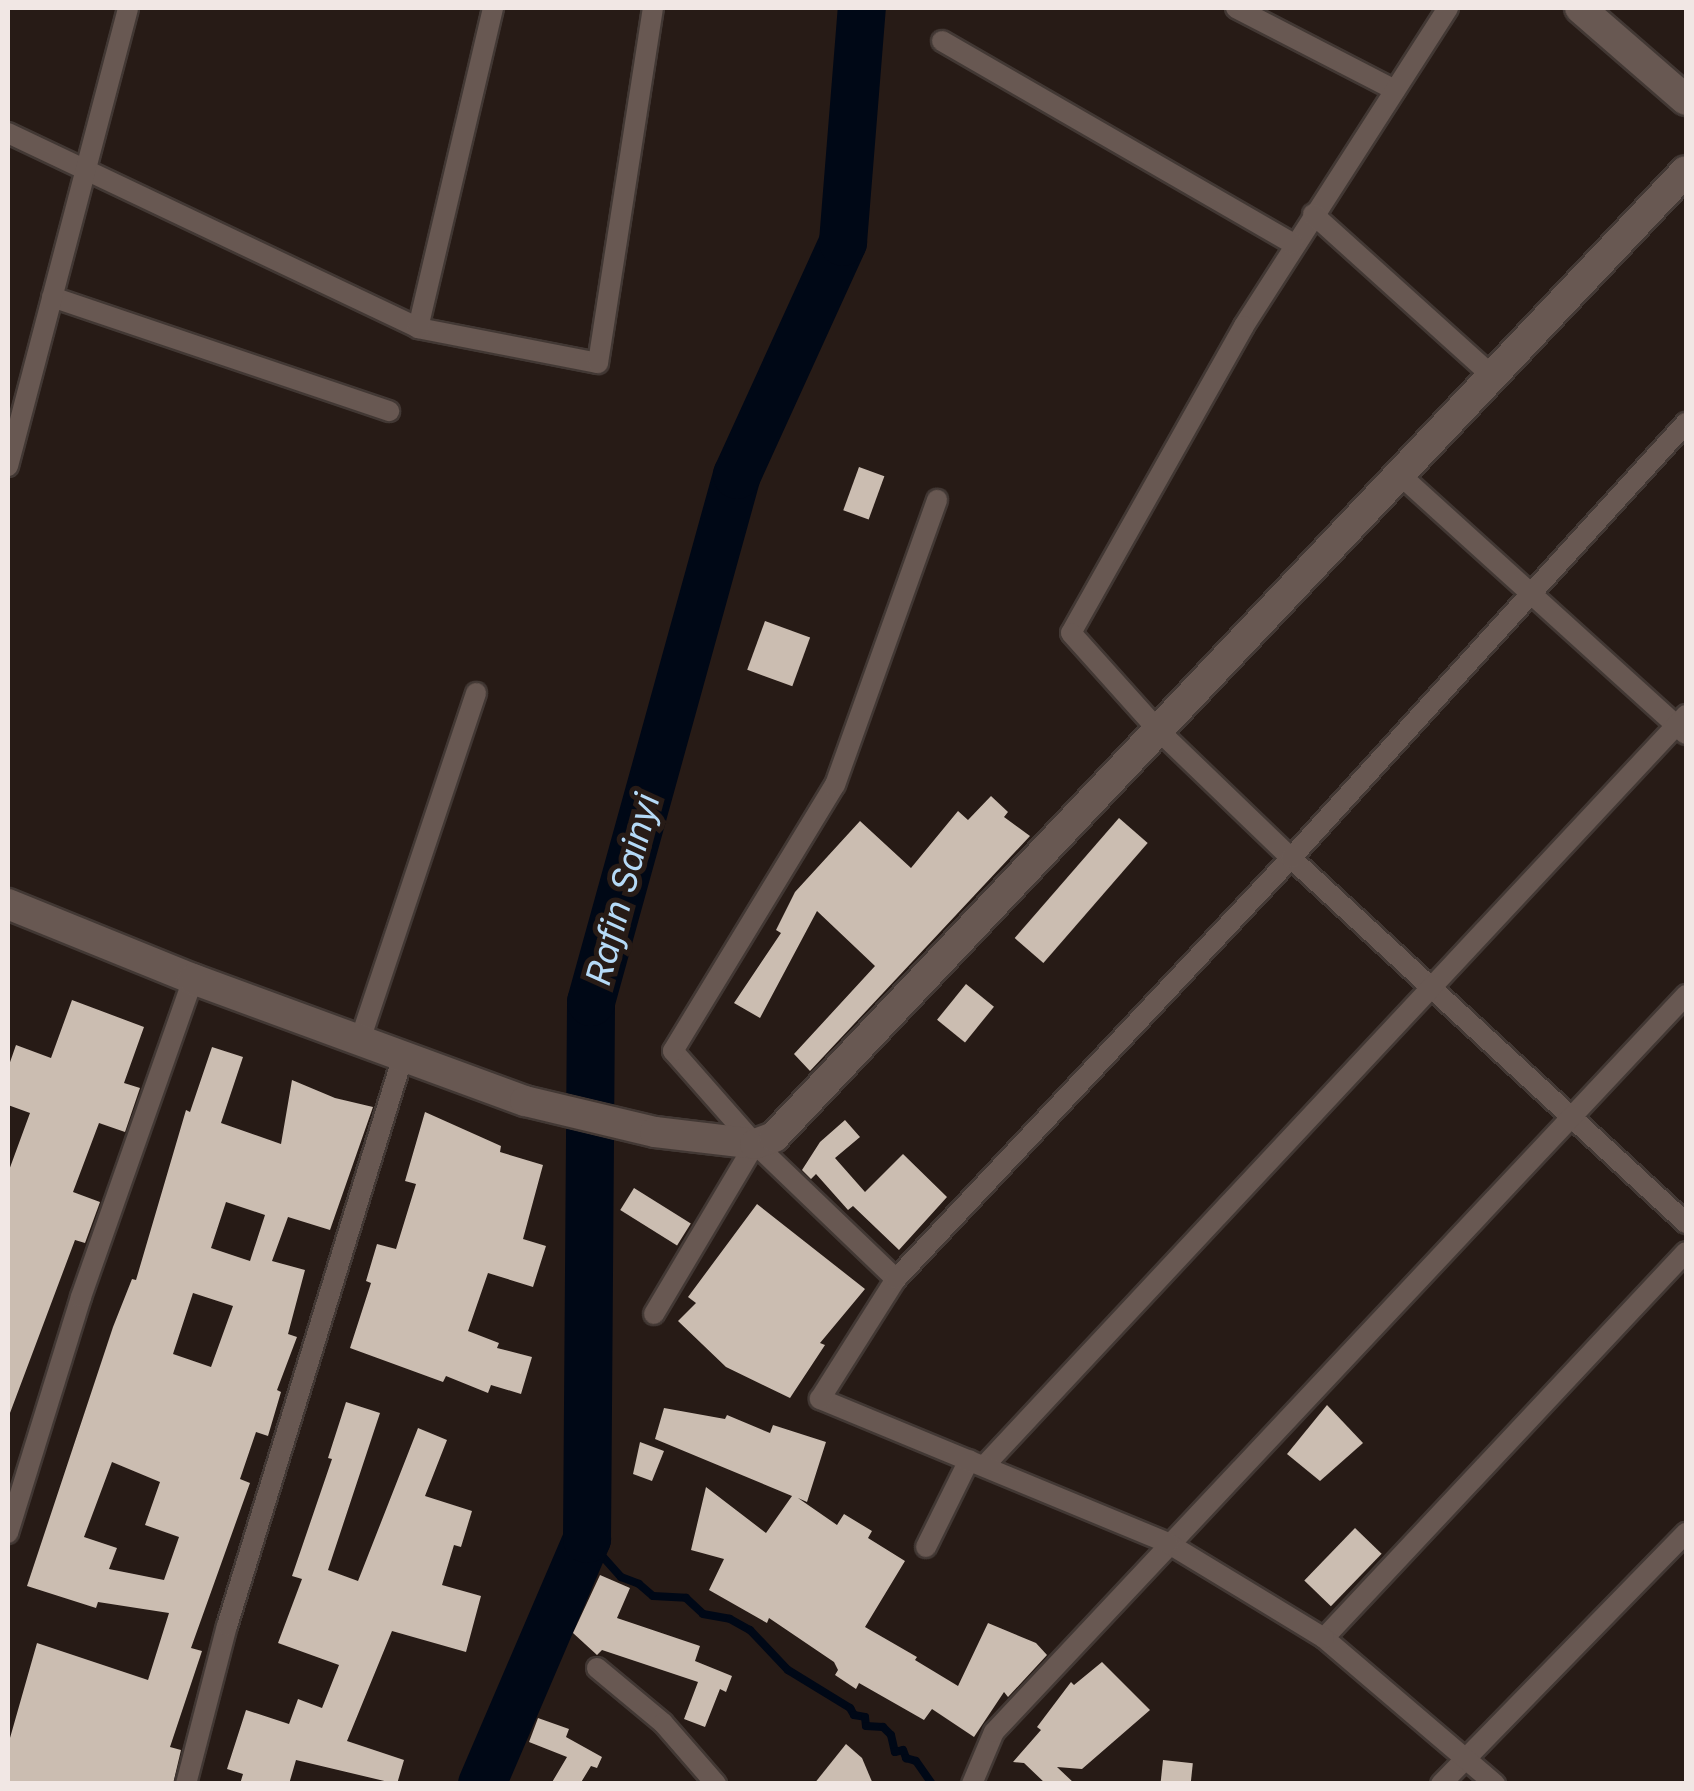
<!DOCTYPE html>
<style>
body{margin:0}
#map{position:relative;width:1694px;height:1791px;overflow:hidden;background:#271b16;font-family:Inter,sans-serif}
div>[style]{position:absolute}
.stream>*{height:8px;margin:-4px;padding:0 4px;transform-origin:4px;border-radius:4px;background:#000816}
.river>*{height:48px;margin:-24px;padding:0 24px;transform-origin:24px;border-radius:24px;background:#000816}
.building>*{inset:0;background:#cbbdb1;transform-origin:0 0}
.roads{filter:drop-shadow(2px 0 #423834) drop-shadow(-2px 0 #423834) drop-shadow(0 2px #423834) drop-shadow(0 -2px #423834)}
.street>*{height:20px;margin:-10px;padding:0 10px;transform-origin:10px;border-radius:10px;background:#685852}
.secondary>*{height:30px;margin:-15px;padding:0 15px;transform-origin:15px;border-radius:15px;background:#685852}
span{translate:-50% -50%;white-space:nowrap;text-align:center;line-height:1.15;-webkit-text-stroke:10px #271b16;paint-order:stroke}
.water-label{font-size:35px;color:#b5daf7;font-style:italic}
.frame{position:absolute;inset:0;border:10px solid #f1e7e4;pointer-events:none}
</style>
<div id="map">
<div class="stream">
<i style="left:587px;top:1539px;width:51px;rotate:48.2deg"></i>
<i style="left:621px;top:1577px;width:19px;rotate:21deg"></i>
<i style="left:639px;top:1584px;width:18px;rotate:41deg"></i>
<i style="left:653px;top:1596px;width:33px;rotate:3deg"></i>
<i style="left:686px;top:1598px;width:23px;rotate:43deg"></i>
<i style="left:703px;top:1614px;width:27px;rotate:10deg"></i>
<i style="left:730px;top:1619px;width:23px;rotate:29deg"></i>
<i style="left:750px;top:1630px;width:55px;rotate:46.5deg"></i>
<i style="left:788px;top:1670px;width:73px;rotate:31.5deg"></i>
<i style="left:850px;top:1708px;width:8px;rotate:60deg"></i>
<i style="left:854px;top:1715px;width:11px;rotate:10deg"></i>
<i style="left:865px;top:1717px;width:9px;rotate:84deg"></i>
<i style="left:866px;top:1726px;width:17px;rotate:3deg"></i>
<i style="left:883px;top:1727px;width:11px;rotate:45deg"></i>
<i style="left:891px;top:1735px;width:17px;rotate:77deg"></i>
<i style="left:895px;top:1752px;width:8px;rotate:-14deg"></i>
<i style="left:903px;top:1750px;width:9px;rotate:69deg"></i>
<i style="left:906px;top:1758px;width:10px;rotate:17deg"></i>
<i style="left:916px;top:1761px;width:28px;rotate:55deg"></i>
</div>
<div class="river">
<i style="left:482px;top:1784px;width:267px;rotate:-66.8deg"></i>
<i style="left:587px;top:1539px;width:537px;rotate:-89.57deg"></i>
<i style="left:591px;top:1002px;width:547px;rotate:-74.52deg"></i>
<i style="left:737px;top:475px;width:256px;rotate:-65.5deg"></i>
<i style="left:843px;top:242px;width:235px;rotate:-85.4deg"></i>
</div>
<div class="building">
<i style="left:859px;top:467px;width:27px;height:46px;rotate:20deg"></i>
<i style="left:765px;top:621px;width:48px;height:52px;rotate:20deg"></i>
<i style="clip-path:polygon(991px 796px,1008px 812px,1004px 817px,1030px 836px,810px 1071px,794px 1054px,875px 966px,817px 911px,760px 1018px,734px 1003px,781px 933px,776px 930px,795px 892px,860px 821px,911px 868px,958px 811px,968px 820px)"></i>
<i style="left:1119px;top:818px;width:38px;height:159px;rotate:41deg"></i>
<i style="left:966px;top:984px;width:36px;height:46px;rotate:39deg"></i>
<i style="clip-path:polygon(72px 1000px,144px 1027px,124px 1083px,140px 1088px,125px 1132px,99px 1123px,73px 1192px,100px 1202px,85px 1243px,75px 1240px,10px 1413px,8px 1173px,30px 1113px,8px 1105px,8px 1068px,16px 1045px,51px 1058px)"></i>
<i style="clip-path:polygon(evenodd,212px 1047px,243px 1057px,221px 1123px,281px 1144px,292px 1080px,335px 1098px,373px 1107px,330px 1230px,288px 1217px,272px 1261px,305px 1270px,288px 1334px,297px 1337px,277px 1390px,281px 1392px,268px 1436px,256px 1432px,240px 1479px,250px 1483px,191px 1648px,202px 1651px,170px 1747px,181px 1750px,173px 1784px,8px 1784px,8px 1745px,37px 1643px,148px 1680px,169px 1613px,98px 1602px,96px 1608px,27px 1586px,113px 1327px,132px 1279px,136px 1280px,186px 1110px,190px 1112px,212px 1047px,226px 1202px,265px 1215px,250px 1261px,211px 1248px,226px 1202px,212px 1047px,193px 1293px,233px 1306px,211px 1367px,173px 1354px,193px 1293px,212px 1047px,112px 1462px,160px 1482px,145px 1525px,179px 1537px,164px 1580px,109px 1569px,117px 1548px,84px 1537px,112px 1462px)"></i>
<i style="clip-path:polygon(425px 1112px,501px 1146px,500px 1152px,543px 1165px,523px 1239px,546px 1246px,533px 1287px,488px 1273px,468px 1331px,499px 1343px,497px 1348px,532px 1357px,521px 1394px,491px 1385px,488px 1393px,446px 1376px,443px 1382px,350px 1348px,371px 1283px,366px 1281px,377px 1244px,396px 1249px,416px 1184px,405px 1181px)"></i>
<i style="clip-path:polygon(845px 1120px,860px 1137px,835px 1158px,865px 1192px,903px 1154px,947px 1197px,899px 1250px,853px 1206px,848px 1210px,816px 1174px,811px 1179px,802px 1170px,820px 1142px)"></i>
<i style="left:634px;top:1188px;width:67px;height:26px;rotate:32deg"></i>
<i style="clip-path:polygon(757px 1204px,865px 1289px,820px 1343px,825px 1345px,790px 1398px,726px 1367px,678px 1321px,696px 1303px,688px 1297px)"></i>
<i style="clip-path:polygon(346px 1402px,380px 1413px,328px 1570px,358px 1581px,418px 1428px,447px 1440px,425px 1496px,472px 1511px,461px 1547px,454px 1545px,442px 1585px,481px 1596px,466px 1652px,392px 1631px,347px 1741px,404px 1760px,397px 1784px,296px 1760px,289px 1784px,240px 1784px,243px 1774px,227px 1769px,246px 1710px,289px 1724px,298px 1699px,322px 1708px,339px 1665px,278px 1643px,302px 1579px,292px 1576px,332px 1459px,328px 1458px)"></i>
<i style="clip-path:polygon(1327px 1405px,1363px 1443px,1320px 1481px,1287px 1454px)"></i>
<i style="clip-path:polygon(664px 1408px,725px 1419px,727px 1415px,770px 1433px,773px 1425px,826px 1442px,807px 1502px,798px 1498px,837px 1525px,844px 1514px,872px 1531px,868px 1538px,905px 1561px,865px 1627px,917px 1657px,915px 1660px,958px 1686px,988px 1623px,1036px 1643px,1047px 1655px,1008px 1697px,1004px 1692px,974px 1737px,932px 1709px,924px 1720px,859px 1683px,856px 1689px,835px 1675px,838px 1670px,834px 1662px,769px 1618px,767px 1623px,709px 1590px,724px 1559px,691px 1550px,706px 1487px,766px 1533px,792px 1496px,655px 1439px)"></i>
<i style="clip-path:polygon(640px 1442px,664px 1451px,652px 1481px,633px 1474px)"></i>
<i style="left:1355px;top:1528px;width:37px;height:73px;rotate:44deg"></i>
<i style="clip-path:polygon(600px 1575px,630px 1588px,617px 1618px,700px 1646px,695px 1661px,732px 1676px,726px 1692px,720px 1689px,705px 1727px,684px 1719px,698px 1682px,602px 1650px,597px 1655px,573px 1633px)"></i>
<i style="clip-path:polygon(1102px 1662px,1150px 1710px,1082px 1769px,1057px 1767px,1075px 1784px,1046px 1784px,1024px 1763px,1013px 1762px,1041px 1730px,1037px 1727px,1071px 1682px,1074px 1685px)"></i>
<i style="clip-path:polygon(538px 1718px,569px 1729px,566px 1737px,602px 1757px,597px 1768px,591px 1766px,580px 1784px,551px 1784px,567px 1757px,529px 1742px)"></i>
<i style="clip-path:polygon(846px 1744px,862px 1758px,873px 1784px,814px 1784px)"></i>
<i style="left:1163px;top:1760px;width:30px;height:24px;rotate:6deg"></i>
</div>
<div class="roads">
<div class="street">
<i style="left:1236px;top:8px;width:179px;rotate:27.3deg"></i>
<i style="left:1448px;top:8px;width:378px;rotate:122.7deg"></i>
<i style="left:1244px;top:326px;width:352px;rotate:119.4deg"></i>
<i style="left:1071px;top:633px;width:130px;rotate:48.1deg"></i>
<i style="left:1158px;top:730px;width:185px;rotate:43.9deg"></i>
<i style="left:1291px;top:858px;width:538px;rotate:42.74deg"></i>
<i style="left:942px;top:41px;width:405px;rotate:30deg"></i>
<i style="left:8px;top:133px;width:454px;rotate:25.4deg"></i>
<i style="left:418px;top:328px;width:183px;rotate:11deg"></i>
<i style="left:598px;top:363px;width:359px;rotate:-81.2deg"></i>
<i style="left:1313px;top:214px;width:241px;rotate:42.1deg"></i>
<i style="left:52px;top:297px;width:356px;rotate:18.7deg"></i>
<i style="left:418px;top:328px;width:329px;rotate:-76.8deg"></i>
<i style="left:8px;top:466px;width:473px;rotate:-75.3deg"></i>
<i style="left:1399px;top:474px;width:387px;rotate:42.2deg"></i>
<i style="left:360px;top:1040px;width:366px;rotate:-71.5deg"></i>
<i style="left:896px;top:1279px;width:195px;rotate:-136.2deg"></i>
<i style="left:755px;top:1144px;width:124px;rotate:-131.4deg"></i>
<i style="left:673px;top:1051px;width:311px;rotate:-58.7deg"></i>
<i style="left:835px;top:785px;width:303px;rotate:-70.3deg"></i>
<i style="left:654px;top:1314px;width:198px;rotate:-59.3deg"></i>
<i style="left:984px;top:1466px;width:1028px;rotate:-46.93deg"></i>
<i style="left:8px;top:1533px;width:247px;rotate:-72.8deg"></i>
<i style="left:81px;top:1297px;width:337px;rotate:-70.6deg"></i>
<i style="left:926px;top:1547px;width:97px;rotate:-63.7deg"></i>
<i style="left:1324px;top:1638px;width:529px;rotate:-46.84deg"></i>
<i style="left:597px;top:1668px;width:86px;rotate:39.8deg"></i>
<i style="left:663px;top:1723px;width:81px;rotate:49deg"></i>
<i style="left:186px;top:1784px;width:163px;rotate:-75.5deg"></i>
<i style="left:227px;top:1626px;width:597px;rotate:-72.84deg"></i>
<i style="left:972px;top:1784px;width:56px;rotate:-67.1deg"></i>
<i style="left:994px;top:1732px;width:1011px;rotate:-46.8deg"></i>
<i style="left:1441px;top:1784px;width:351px;rotate:-45.7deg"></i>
<i style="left:1495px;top:1784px;width:225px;rotate:-139.5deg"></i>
<i style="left:1324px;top:1638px;width:183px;rotate:-148.7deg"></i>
<i style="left:1168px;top:1543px;width:377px;rotate:-157.5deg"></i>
<i style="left:820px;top:1399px;width:142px;rotate:-57.7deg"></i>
<i style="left:896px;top:1279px;width:577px;rotate:-46.82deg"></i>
<i style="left:1291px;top:858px;width:588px;rotate:-47.76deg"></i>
</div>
<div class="secondary">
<i style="left:1580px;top:8px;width:140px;rotate:41deg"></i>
<i style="left:8px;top:904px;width:200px;rotate:22.1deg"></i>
<i style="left:193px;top:979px;width:354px;rotate:20.2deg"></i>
<i style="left:525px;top:1101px;width:134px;rotate:13.4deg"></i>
<i style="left:655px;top:1132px;width:101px;rotate:6.8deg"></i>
<i style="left:755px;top:1144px;width:20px;rotate:-20deg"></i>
<i style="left:774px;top:1137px;width:1328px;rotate:-46.65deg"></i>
</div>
</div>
<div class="water-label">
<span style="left:622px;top:889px;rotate:-75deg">Rafin Sainyi</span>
</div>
<div class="frame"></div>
</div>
